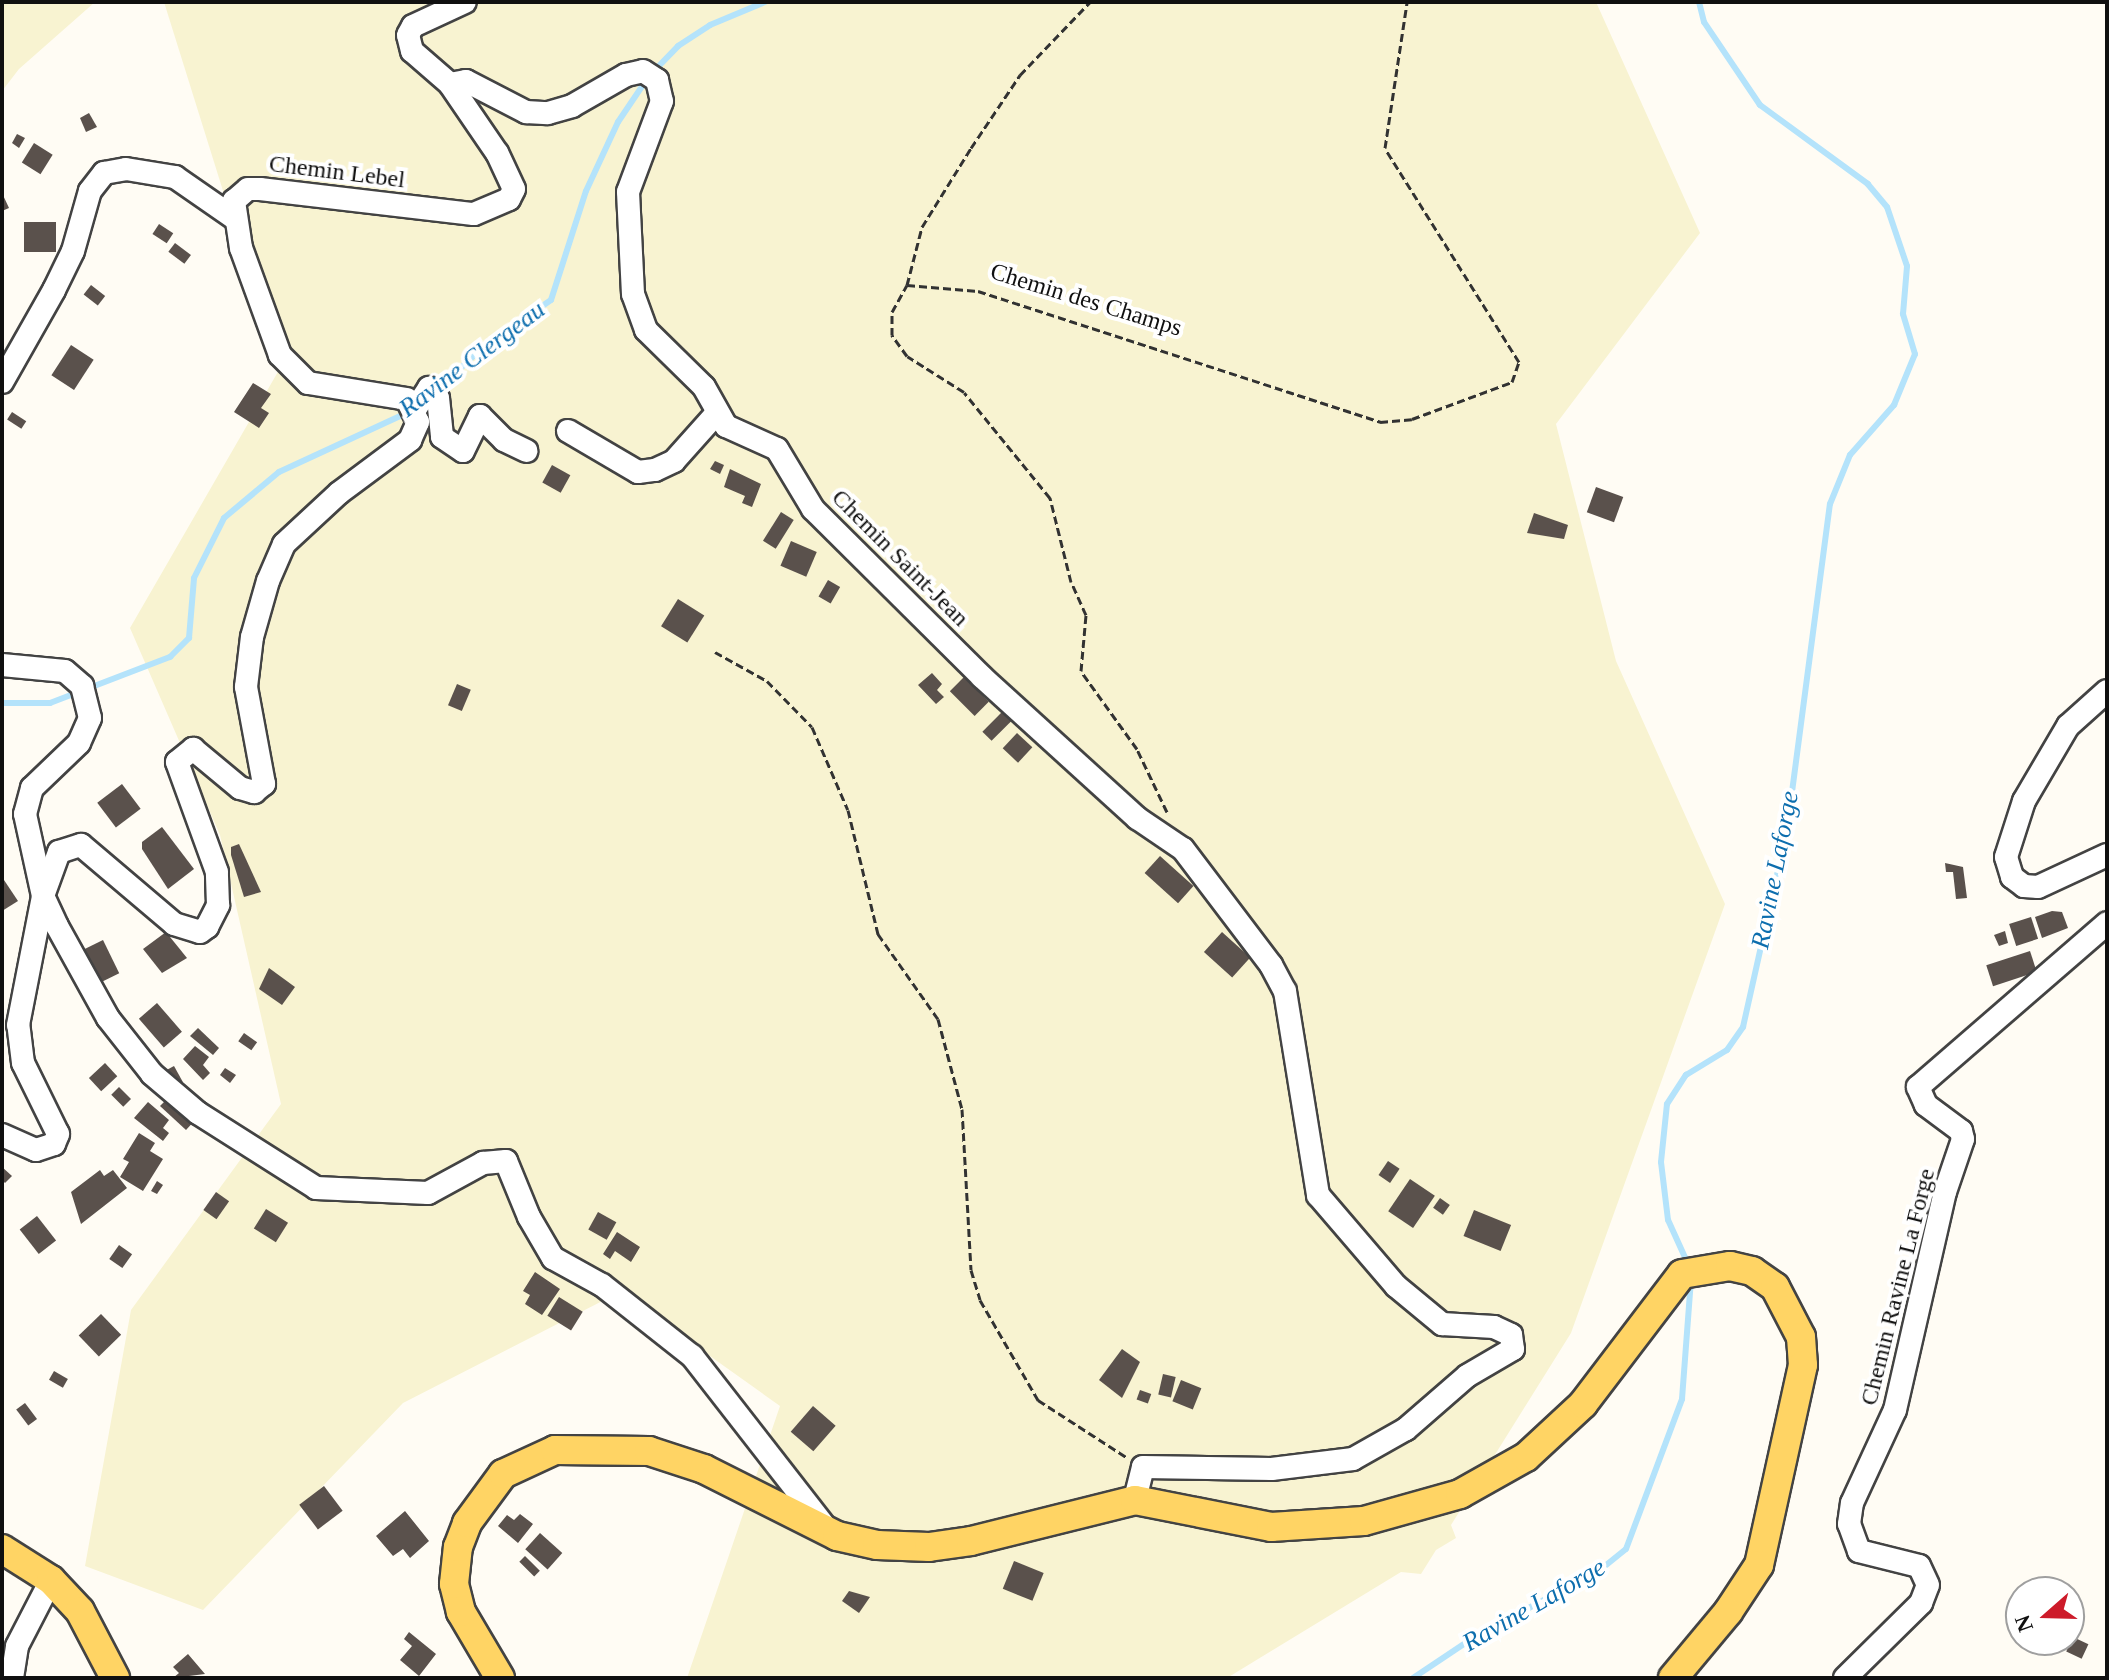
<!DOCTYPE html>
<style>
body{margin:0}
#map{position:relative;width:2109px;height:1680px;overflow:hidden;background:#fffcf4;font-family:"Times New Roman",serif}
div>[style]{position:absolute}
.farmland>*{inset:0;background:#f8f3d1}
.stream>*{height:6px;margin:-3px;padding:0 3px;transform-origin:3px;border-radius:3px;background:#b4e3fb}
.building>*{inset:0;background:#5a514c;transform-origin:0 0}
.path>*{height:3px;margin-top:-1.5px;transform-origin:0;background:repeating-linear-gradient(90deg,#323232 0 8px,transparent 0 12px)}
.roads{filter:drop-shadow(2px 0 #434343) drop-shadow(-2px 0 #434343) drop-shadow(0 2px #434343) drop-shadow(0 -2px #434343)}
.minor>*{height:22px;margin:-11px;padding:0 11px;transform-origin:11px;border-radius:11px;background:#fff}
.major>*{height:28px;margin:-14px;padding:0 14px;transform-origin:14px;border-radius:14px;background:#ffd464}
span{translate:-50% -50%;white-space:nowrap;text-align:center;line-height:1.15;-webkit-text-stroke:8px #fff;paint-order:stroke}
.street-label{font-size:24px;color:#101010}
.water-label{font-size:26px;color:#0d6eae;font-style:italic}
.frame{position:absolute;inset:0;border:4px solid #101010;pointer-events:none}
.north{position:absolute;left:2005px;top:1576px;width:80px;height:80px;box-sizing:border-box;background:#fff;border:2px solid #9f9f9f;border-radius:50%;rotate:250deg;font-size:22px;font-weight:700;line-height:32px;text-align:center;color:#101010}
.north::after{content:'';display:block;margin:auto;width:28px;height:36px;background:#cd1b2a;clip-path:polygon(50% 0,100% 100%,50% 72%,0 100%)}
</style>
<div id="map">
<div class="farmland">
<i style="clip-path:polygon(2px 2px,95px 2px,19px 69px,2px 91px)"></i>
<i style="clip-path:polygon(164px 2px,1596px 2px,1700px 233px,1556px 424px,1616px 661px,1725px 904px,1571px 1333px,1451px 1525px,1456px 1538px,1436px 1550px,1421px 1574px,1401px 1572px,1227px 1678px,687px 1678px,780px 1406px,620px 1292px,403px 1403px,203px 1610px,85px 1566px,131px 1310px,281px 1104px,220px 835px,130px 628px,279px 370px)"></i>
</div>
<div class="stream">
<i style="left:654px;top:71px;width:35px;rotate:-46deg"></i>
<i style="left:678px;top:46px;width:38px;rotate:-33deg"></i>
<i style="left:710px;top:25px;width:60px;rotate:-22.7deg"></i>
<i style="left:437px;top:390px;width:62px;rotate:-43deg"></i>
<i style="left:482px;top:348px;width:84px;rotate:-34.8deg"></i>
<i style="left:551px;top:300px;width:114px;rotate:-72.2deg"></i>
<i style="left:586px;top:191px;width:76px;rotate:-65.1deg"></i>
<i style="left:618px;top:122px;width:52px;rotate:-56deg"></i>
<i style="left:2px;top:703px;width:48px"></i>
<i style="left:50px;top:703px;width:129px;rotate:-21deg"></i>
<i style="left:170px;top:657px;width:27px;rotate:-45deg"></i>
<i style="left:189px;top:638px;width:60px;rotate:-85.2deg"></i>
<i style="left:194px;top:578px;width:67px;rotate:-63.4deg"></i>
<i style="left:224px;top:518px;width:72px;rotate:-39.9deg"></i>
<i style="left:279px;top:472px;width:143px;rotate:-24.8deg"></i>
<i style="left:1688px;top:1264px;width:48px;rotate:-114.4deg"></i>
<i style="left:1668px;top:1220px;width:58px;rotate:-96.9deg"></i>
<i style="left:1661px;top:1162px;width:58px;rotate:-84.1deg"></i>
<i style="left:1667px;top:1104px;width:35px;rotate:-57deg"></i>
<i style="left:1686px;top:1075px;width:48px;rotate:-31.4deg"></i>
<i style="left:1727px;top:1050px;width:28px;rotate:-55deg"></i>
<i style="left:1743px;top:1027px;width:202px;rotate:-77.4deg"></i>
<i style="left:1787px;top:830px;width:329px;rotate:-82.5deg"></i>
<i style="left:1830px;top:504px;width:53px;rotate:-67.8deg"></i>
<i style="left:1850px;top:455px;width:67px;rotate:-48.7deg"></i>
<i style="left:1894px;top:405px;width:55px;rotate:-67.6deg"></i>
<i style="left:1915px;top:354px;width:42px;rotate:-106.7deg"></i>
<i style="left:1903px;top:314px;width:48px;rotate:-85.2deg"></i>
<i style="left:1907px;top:266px;width:62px;rotate:-108.7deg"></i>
<i style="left:1887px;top:207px;width:30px;rotate:-130deg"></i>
<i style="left:1868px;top:184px;width:134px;rotate:-143.8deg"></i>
<i style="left:1760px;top:105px;width:100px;rotate:-124deg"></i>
<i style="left:1704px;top:22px;width:21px;rotate:-104deg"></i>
<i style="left:1413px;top:1678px;width:76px;rotate:-33.7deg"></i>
<i style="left:1476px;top:1636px;width:140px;rotate:-28deg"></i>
<i style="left:1600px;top:1570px;width:33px;rotate:-39deg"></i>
<i style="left:1626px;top:1549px;width:160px;rotate:-69.5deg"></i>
<i style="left:1682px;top:1399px;width:121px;rotate:-85.7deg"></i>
</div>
<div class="building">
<i style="clip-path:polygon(89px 113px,97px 127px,86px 132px,80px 118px)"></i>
<i style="clip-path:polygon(17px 134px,25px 138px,19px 148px,12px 143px)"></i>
<i style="left:34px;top:143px;width:22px;height:23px;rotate:32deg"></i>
<i style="clip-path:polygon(2px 193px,9px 208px,2px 211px)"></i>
<i style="left:24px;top:222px;width:32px;height:30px"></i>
<i style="left:159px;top:224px;width:17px;height:12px;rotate:33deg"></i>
<i style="left:175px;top:243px;width:20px;height:11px;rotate:37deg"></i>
<i style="left:91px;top:285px;width:18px;height:12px;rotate:38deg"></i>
<i style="left:71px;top:345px;width:27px;height:36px;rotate:33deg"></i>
<i style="clip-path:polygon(253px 383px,271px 394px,261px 408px,269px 413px,259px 428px,234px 412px)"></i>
<i style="left:12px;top:412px;width:17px;height:9px;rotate:33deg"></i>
<i style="clip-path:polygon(715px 461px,724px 465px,720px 474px,710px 469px)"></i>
<i style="left:552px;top:465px;width:21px;height:20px;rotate:29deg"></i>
<i style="clip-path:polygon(730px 469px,761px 484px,752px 507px,742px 503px,745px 496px,724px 487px)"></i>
<i style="left:1596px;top:487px;width:29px;height:27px;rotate:20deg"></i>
<i style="left:781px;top:512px;width:15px;height:34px;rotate:32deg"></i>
<i style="clip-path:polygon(1534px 513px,1568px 525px,1564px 539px,1527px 533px)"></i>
<i style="left:791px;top:541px;width:28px;height:27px;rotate:23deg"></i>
<i style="left:828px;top:580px;width:14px;height:19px;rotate:30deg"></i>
<i style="left:678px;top:599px;width:31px;height:32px;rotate:32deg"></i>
<i style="clip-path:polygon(932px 673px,942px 684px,937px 690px,944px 697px,936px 704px,918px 685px)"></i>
<i style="left:964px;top:677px;width:35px;height:20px;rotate:45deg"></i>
<i style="left:457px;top:684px;width:15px;height:23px;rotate:23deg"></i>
<i style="left:1005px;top:709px;width:13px;height:32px;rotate:45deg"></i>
<i style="left:1017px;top:733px;width:21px;height:21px;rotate:43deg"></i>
<i style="left:122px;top:784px;width:31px;height:31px;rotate:53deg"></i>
<i style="clip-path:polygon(162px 827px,194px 869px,168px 889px,142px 849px,142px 842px)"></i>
<i style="clip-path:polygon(239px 844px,261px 892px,244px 897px,231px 855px,231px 847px)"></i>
<i style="left:1160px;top:856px;width:45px;height:23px;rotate:42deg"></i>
<i style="clip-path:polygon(1945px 863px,1963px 867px,1967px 898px,1956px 899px,1953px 872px,1946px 872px)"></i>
<i style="clip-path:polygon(2px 877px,18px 901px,2px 911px)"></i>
<i style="clip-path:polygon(2052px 911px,2062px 912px,2068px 928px,2042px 938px,2035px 917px)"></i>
<i style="left:2031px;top:917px;width:23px;height:23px;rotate:72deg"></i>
<i style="clip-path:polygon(2005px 931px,2008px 943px,1999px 946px,1994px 935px)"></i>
<i style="clip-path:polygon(166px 932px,187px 958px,162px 973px,143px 949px)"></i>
<i style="left:1222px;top:932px;width:38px;height:27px;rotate:42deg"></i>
<i style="left:103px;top:940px;width:37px;height:26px;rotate:64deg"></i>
<i style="left:2030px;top:951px;width:22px;height:46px;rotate:72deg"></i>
<i style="clip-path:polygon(269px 968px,295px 987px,282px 1005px,259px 989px)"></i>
<i style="left:157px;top:1003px;width:38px;height:24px;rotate:49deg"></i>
<i style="clip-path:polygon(198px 1028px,219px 1048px,213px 1055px,190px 1036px)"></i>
<i style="left:244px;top:1033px;width:16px;height:10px;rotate:35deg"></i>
<i style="clip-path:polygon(195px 1046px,209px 1057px,203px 1065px,210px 1073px,203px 1080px,183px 1059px)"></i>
<i style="left:105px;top:1063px;width:18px;height:22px;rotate:47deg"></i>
<i style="left:174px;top:1066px;width:18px;height:9px;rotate:61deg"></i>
<i style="clip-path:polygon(225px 1068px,236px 1075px,230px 1083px,220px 1075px)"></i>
<i style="left:119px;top:1087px;width:17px;height:11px;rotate:45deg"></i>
<i style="clip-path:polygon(169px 1097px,197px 1118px,186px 1130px,160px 1106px)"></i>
<i style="clip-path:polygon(148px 1102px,169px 1120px,163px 1128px,169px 1133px,163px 1141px,134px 1118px)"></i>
<i style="clip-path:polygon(139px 1133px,155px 1143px,150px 1151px,163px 1159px,143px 1191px,120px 1177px,129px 1162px,123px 1159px)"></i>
<i style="left:1388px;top:1161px;width:14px;height:17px;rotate:34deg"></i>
<i style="clip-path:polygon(2px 1167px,12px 1176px,5px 1183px,2px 1180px)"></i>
<i style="clip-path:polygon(100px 1170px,104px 1176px,113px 1170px,127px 1188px,81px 1224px,71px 1192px)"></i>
<i style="left:1410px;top:1179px;width:30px;height:39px;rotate:34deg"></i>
<i style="clip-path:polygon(157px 1181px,163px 1185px,157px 1194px,151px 1191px)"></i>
<i style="left:216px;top:1192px;width:16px;height:22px;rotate:35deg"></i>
<i style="left:1440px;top:1198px;width:12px;height:12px;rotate:35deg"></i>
<i style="left:266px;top:1209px;width:26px;height:23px;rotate:32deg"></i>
<i style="left:1474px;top:1210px;width:40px;height:28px;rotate:22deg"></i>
<i style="left:598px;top:1212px;width:21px;height:20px;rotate:29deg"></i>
<i style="left:37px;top:1216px;width:31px;height:22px;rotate:52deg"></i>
<i style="clip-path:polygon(617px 1232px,640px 1247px,631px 1262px,615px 1251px,610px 1259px,603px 1254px)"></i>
<i style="left:119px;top:1245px;width:16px;height:17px;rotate:35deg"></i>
<i style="clip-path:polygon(535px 1272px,560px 1289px,542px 1315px,525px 1304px,530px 1295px,523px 1291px)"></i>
<i style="left:559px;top:1297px;width:28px;height:22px;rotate:32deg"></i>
<i style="left:101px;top:1314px;width:29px;height:31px;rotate:46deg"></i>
<i style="clip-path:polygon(1122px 1349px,1140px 1362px,1122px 1398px,1099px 1380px)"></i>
<i style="left:54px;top:1371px;width:16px;height:10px;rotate:30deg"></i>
<i style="left:1163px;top:1374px;width:13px;height:21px;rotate:13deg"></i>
<i style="left:1181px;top:1380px;width:22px;height:23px;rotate:22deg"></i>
<i style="left:1140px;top:1390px;width:12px;height:10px;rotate:20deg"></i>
<i style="left:25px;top:1403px;width:20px;height:11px;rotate:53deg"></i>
<i style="left:813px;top:1406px;width:30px;height:34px;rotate:41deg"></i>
<i style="left:324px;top:1486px;width:31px;height:31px;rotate:53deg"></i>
<i style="clip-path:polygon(405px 1511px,429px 1541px,410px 1558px,403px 1549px,393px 1556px,376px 1536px)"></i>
<i style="clip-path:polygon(520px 1514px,533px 1524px,518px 1543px,498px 1526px,507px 1515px,514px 1520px)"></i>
<i style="left:540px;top:1533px;width:30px;height:22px;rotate:42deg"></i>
<i style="left:525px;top:1556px;width:21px;height:8px;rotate:45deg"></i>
<i style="left:1014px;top:1561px;width:32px;height:30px;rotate:22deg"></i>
<i style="clip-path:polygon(849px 1591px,870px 1597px,859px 1613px,842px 1601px)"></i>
<i style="clip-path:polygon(409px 1632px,436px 1654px,419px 1676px,400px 1660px,412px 1646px,404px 1639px)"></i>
<i style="left:2073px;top:1637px;width:17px;height:16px;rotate:25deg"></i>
<i style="clip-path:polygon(188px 1654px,205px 1674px,173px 1678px,179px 1673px,173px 1667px)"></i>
</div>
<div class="path">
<i style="left:907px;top:285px;width:60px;rotate:-75.5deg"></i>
<i style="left:922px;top:227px;width:93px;rotate:-58.2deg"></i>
<i style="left:971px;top:148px;width:88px;rotate:-56.1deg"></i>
<i style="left:1020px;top:75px;width:101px;rotate:-46.2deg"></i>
<i style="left:715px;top:652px;width:60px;rotate:29.1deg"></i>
<i style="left:767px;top:681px;width:64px;rotate:45.6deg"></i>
<i style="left:812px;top:727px;width:90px;rotate:66.6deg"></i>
<i style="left:848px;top:810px;width:128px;rotate:76.4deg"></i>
<i style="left:878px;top:934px;width:104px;rotate:54.8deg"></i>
<i style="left:938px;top:1019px;width:93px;rotate:75.1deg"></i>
<i style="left:962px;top:1109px;width:161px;rotate:86.8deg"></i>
<i style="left:971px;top:1270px;width:31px;rotate:73deg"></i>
<i style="left:980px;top:1300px;width:116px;rotate:59.9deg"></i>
<i style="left:1038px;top:1400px;width:105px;rotate:32.9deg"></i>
<i style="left:1167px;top:812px;width:70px;rotate:-115.5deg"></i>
<i style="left:1137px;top:749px;width:96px;rotate:-125.7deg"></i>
<i style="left:1081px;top:671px;width:56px;rotate:-84.9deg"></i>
<i style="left:1086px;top:615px;width:36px;rotate:-114deg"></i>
<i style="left:1071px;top:582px;width:87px;rotate:-104deg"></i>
<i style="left:1050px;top:498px;width:136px;rotate:-129.1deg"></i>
<i style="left:964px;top:392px;width:67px;rotate:-147.7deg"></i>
<i style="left:907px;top:356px;width:26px;rotate:-126deg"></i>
<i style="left:892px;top:335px;width:23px;rotate:-90deg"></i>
<i style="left:892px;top:312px;width:31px;rotate:-61deg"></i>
<i style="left:907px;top:285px;width:71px;rotate:4.8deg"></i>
<i style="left:978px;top:291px;width:423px;rotate:18deg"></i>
<i style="left:1380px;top:422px;width:32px;rotate:-5deg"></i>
<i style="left:1412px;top:419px;width:107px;rotate:-20.3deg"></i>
<i style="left:1512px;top:382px;width:21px;rotate:-71deg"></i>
<i style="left:1519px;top:362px;width:252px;rotate:-122.1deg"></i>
<i style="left:1385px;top:148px;width:148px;rotate:-81.4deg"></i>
</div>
<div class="roads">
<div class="minor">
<i style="left:450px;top:84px;width:16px;rotate:-11deg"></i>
<i style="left:466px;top:81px;width:68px;rotate:27.3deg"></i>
<i style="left:526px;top:112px;width:22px;rotate:3deg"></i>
<i style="left:548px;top:113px;width:25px;rotate:-16deg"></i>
<i style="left:572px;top:106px;width:62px;rotate:-29.9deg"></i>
<i style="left:626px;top:75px;width:17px;rotate:-13deg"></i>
<i style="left:643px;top:71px;width:17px;rotate:33deg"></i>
<i style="left:657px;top:80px;width:22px;rotate:77deg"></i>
<i style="left:662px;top:101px;width:97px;rotate:110.5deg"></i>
<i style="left:628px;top:192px;width:102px;rotate:87.2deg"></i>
<i style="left:633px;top:294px;width:38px;rotate:70deg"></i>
<i style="left:646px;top:330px;width:81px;rotate:44.5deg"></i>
<i style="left:704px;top:387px;width:45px;rotate:60.6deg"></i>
<i style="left:726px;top:426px;width:56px;rotate:24.3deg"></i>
<i style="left:777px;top:449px;width:70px;rotate:59deg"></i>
<i style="left:813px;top:509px;width:238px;rotate:44.8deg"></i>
<i style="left:982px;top:677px;width:210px;rotate:42.3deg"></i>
<i style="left:1137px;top:818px;width:55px;rotate:34deg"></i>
<i style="left:1183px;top:849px;width:146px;rotate:52.8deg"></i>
<i style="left:1271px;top:965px;width:30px;rotate:62deg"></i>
<i style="left:1285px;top:991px;width:207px;rotate:80.8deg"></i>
<i style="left:1318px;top:1195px;width:120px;rotate:49.4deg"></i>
<i style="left:1396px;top:1286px;width:60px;rotate:39.6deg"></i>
<i style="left:1442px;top:1324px;width:52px;rotate:3.3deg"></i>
<i style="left:1494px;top:1327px;width:19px;rotate:25deg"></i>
<i style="left:1511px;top:1335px;width:14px;rotate:82deg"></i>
<i style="left:1513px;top:1349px;width:53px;rotate:149.6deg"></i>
<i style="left:1467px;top:1376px;width:81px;rotate:139deg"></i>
<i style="left:1406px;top:1429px;width:61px;rotate:150.5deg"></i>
<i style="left:1353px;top:1459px;width:82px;rotate:173deg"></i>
<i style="left:1272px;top:1469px;width:129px;rotate:-179.1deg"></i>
<i style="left:1143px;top:1467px;width:34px;rotate:104deg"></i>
<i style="left:2px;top:382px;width:106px;rotate:-60.5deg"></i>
<i style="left:54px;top:290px;width:43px;rotate:-64deg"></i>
<i style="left:73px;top:251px;width:62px;rotate:-74.2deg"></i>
<i style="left:90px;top:191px;width:23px;rotate:-52deg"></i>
<i style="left:104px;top:173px;width:22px;rotate:-10deg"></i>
<i style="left:126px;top:169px;width:50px;rotate:9.3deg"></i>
<i style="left:175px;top:177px;width:72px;rotate:34.8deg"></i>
<i style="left:416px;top:408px;width:24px;rotate:-57deg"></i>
<i style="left:429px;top:388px;width:13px;rotate:48deg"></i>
<i style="left:438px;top:398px;width:39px;rotate:84deg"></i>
<i style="left:442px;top:437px;width:25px;rotate:34deg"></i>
<i style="left:463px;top:451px;width:39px;rotate:-64deg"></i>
<i style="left:480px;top:416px;width:34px;rotate:45deg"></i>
<i style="left:504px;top:440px;width:25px;rotate:26deg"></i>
<i style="left:568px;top:431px;width:81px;rotate:30.4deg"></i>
<i style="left:638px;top:472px;width:17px;rotate:-7deg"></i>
<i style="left:655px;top:470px;width:21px;rotate:-25deg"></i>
<i style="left:674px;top:461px;width:63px;rotate:-48.2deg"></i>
<i style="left:2px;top:665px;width:63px;rotate:5.4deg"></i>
<i style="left:65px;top:671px;width:23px;rotate:41deg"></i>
<i style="left:82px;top:686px;width:33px;rotate:76deg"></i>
<i style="left:90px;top:718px;width:27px;rotate:114deg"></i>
<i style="left:79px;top:743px;width:65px;rotate:136.2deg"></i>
<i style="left:32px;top:788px;width:27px;rotate:105deg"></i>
<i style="left:25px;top:814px;width:84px;rotate:77.6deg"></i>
<i style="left:43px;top:896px;width:33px;rotate:65deg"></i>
<i style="left:57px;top:926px;width:105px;rotate:61deg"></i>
<i style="left:108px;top:1018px;width:71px;rotate:51.8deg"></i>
<i style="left:152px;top:1074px;width:60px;rotate:40.3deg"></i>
<i style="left:198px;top:1113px;width:140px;rotate:32.4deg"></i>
<i style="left:316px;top:1188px;width:112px;rotate:2.6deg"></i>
<i style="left:428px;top:1193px;width:63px;rotate:-28.6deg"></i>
<i style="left:483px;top:1163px;width:23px;rotate:-5deg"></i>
<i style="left:506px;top:1161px;width:61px;rotate:67.7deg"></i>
<i style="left:529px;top:1217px;width:48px;rotate:59.7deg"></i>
<i style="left:553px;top:1258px;width:56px;rotate:28.9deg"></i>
<i style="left:602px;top:1285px;width:115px;rotate:38.3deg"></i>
<i style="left:692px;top:1356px;width:222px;rotate:52.1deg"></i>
<i style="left:2107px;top:691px;width:52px;rotate:138.1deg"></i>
<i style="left:2068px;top:726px;width:87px;rotate:120.4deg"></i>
<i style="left:2024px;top:801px;width:59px;rotate:107.8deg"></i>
<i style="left:2006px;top:857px;width:21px;rotate:73deg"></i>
<i style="left:2012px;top:877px;width:15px;rotate:37deg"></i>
<i style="left:2024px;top:886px;width:14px;rotate:4deg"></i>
<i style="left:2038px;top:887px;width:76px;rotate:-24.9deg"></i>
<i style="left:2px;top:1135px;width:37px;rotate:24deg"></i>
<i style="left:36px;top:1150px;width:19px;rotate:-18deg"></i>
<i style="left:54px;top:1144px;width:11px;rotate:-68deg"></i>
<i style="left:58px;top:1134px;width:79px;rotate:-116.2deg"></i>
<i style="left:23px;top:1063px;width:38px;rotate:-97deg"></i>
<i style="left:18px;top:1025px;width:131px;rotate:-79deg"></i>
<i style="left:43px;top:896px;width:47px;rotate:-70deg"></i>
<i style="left:59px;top:852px;width:23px;rotate:-18deg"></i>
<i style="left:81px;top:845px;width:122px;rotate:40.3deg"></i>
<i style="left:174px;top:924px;width:27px;rotate:17deg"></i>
<i style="left:200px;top:932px;width:9px;rotate:-36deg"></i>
<i style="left:207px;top:927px;width:25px;rotate:-63deg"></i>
<i style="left:218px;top:905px;width:33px;rotate:-92deg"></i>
<i style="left:217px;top:872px;width:117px;rotate:-110deg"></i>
<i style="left:177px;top:762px;width:21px;rotate:-39deg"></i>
<i style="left:193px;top:749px;width:61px;rotate:39.7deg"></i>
<i style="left:240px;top:788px;width:15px;rotate:16deg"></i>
<i style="left:254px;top:792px;width:13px;rotate:-39deg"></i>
<i style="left:264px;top:784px;width:99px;rotate:-100.5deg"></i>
<i style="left:246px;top:687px;width:50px;rotate:-83.2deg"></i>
<i style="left:252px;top:637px;width:58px;rotate:-74.1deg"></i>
<i style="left:268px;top:581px;width:40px;rotate:-66.6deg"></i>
<i style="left:284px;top:544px;width:75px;rotate:-42.8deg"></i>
<i style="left:339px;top:493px;width:89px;rotate:-36.7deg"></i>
<i style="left:410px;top:440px;width:20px;rotate:-66deg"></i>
<i style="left:418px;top:422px;width:25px;rotate:-116deg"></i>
<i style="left:407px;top:399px;width:100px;rotate:-170.8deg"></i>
<i style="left:308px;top:383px;width:40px;rotate:-135deg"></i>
<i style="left:280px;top:355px;width:114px;rotate:-110deg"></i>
<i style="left:241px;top:248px;width:48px;rotate:-98.5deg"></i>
<i style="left:234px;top:201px;width:18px;rotate:-41deg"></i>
<i style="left:248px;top:189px;width:12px"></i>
<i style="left:260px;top:189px;width:215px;rotate:6.7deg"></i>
<i style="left:474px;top:214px;width:38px;rotate:-23deg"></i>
<i style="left:509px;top:199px;width:11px;rotate:-63deg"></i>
<i style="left:514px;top:189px;width:40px;rotate:-115deg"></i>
<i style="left:497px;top:153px;width:83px;rotate:-124.3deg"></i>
<i style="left:450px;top:84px;width:50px;rotate:-139deg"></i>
<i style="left:412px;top:51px;width:16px;rotate:-104deg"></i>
<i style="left:408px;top:35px;width:10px;rotate:-61deg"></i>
<i style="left:413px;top:26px;width:57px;rotate:-24.8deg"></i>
<i style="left:12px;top:1678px;width:32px;rotate:-81deg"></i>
<i style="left:17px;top:1646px;width:74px;rotate:-62.7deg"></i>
<i style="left:1845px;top:1678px;width:107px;rotate:-44.6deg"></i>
<i style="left:1921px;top:1603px;width:19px;rotate:-69deg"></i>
<i style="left:1928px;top:1585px;width:21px;rotate:-115deg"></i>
<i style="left:1919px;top:1566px;width:62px;rotate:-166deg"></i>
<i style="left:1859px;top:1551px;width:29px;rotate:-110deg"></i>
<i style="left:1849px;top:1524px;width:21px;rotate:-82deg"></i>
<i style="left:1852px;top:1503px;width:102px;rotate:-65.2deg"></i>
<i style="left:1895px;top:1410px;width:224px;rotate:-77.1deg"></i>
<i style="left:1945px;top:1192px;width:56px;rotate:-71.2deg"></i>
<i style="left:1963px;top:1139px;width:8px;rotate:-104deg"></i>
<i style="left:1961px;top:1131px;width:44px;rotate:-143.4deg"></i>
<i style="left:1926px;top:1105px;width:20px;rotate:-114deg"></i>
<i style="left:1918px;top:1087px;width:250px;rotate:-40.9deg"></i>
</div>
<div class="major">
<i style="left:2px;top:1549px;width:58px;rotate:32.3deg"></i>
<i style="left:51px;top:1580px;width:42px;rotate:46.9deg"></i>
<i style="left:80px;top:1611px;width:76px;rotate:62.4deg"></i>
<i style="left:500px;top:1678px;width:77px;rotate:-120.6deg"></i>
<i style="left:461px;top:1612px;width:29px;rotate:-104deg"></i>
<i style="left:454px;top:1584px;width:37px;rotate:-84deg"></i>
<i style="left:458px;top:1547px;width:26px;rotate:-69deg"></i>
<i style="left:467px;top:1523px;width:61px;rotate:-53.7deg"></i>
<i style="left:503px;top:1474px;width:57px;rotate:-24.8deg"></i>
<i style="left:555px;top:1450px;width:94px;rotate:0.6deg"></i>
<i style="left:649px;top:1451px;width:58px;rotate:18.1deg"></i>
<i style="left:704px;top:1469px;width:149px;rotate:26.7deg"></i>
<i style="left:837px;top:1536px;width:41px;rotate:12.7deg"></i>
<i style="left:877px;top:1545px;width:52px;rotate:2.2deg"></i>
<i style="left:929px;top:1547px;width:42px;rotate:-8.1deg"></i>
<i style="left:971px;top:1541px;width:169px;rotate:-14deg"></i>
<i style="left:1135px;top:1500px;width:139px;rotate:11.2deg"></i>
<i style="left:1271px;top:1527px;width:93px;rotate:-3.7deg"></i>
<i style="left:1364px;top:1521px;width:100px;rotate:-15.7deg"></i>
<i style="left:1460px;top:1494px;width:76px;rotate:-29.3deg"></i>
<i style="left:1526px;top:1457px;width:78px;rotate:-42.9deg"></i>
<i style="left:1583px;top:1404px;width:163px;rotate:-52.7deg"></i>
<i style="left:1682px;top:1274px;width:49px;rotate:-9.5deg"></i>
<i style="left:1730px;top:1266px;width:23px;rotate:13deg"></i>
<i style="left:1752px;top:1271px;width:28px;rotate:35deg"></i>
<i style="left:1775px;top:1287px;width:56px;rotate:62.5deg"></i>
<i style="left:1801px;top:1337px;width:28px;rotate:86deg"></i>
<i style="left:1803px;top:1365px;width:205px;rotate:102.4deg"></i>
<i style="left:1759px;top:1565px;width:56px;rotate:123.4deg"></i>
<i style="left:1728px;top:1612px;width:86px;rotate:129.8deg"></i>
</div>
</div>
<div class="street-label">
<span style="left:337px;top:172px;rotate:7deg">Chemin Lebel</span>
<span style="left:1086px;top:300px;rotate:17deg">Chemin des Champs</span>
<span style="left:900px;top:558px;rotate:45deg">Chemin Saint-Jean</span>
<span style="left:1898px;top:1287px;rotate:-76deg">Chemin Ravine La Forge</span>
</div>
<div class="water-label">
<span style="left:472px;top:359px;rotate:-37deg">Ravine Clergeau</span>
<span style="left:1775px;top:870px;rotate:-79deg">Ravine Laforge</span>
<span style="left:1534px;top:1605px;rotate:-30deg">Ravine Laforge</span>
</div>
<div class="frame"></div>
<div class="north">N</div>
</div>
